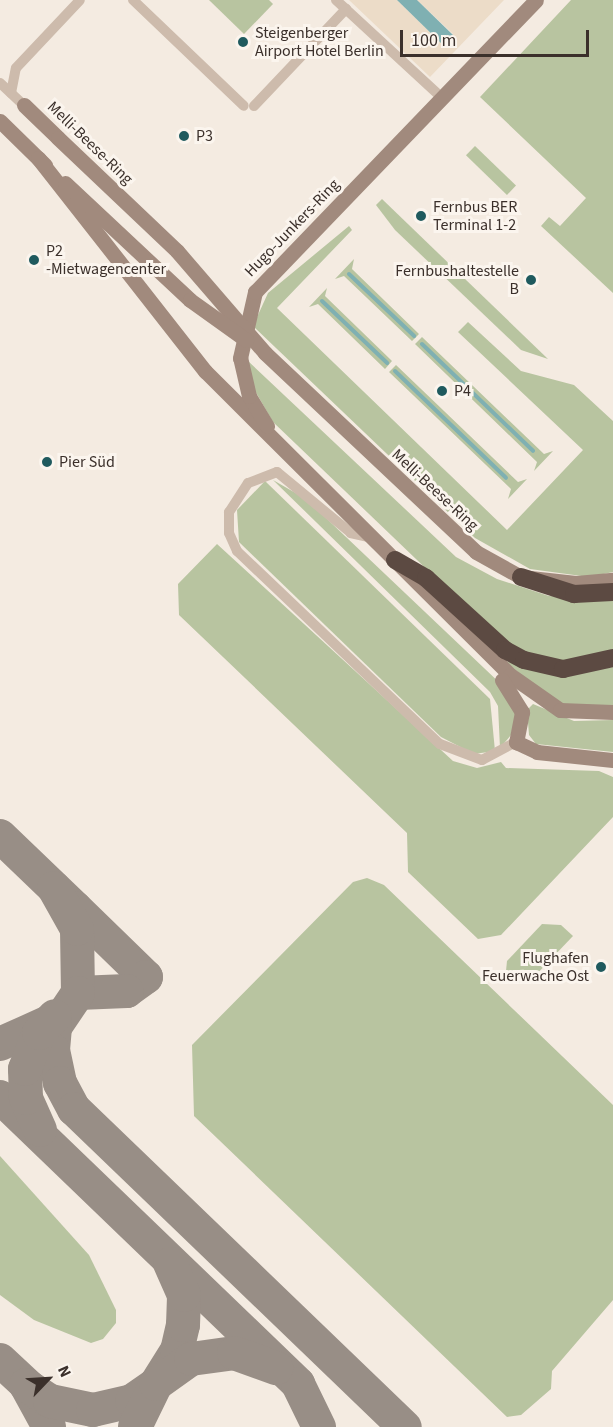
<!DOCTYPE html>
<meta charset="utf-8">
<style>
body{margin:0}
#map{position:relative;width:613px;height:1427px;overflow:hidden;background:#f4ebe1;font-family:"Source Sans 3",sans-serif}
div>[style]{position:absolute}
.green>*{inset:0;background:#b8c4a0;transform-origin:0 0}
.plaza>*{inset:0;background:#ecdcc8}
.water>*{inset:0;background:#7fb0b2}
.stream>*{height:4px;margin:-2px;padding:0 2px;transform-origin:2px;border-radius:2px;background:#7fb0b2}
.taxiway>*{height:34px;margin:-17px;padding:0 17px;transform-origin:17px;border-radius:17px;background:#988e86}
.street>*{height:10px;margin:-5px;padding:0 5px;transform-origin:5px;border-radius:5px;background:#cdbbac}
.secondary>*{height:15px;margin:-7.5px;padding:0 7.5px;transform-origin:7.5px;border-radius:7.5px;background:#a18a7d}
.highway>*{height:18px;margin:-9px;padding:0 9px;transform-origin:9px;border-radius:9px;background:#5c4a42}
.secondary-bridge>*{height:15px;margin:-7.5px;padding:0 7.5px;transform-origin:7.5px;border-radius:7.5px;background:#a18a7d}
.dots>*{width:16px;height:16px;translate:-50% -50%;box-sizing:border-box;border:3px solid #fbf5ee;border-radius:50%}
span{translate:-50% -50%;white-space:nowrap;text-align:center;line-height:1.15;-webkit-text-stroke:6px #fbf5ee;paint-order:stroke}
.poi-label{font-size:16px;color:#3b302b}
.left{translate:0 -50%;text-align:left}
.right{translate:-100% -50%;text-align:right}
.street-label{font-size:16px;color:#3b302b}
.north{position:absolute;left:18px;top:1349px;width:60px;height:60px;-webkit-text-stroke:4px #fbf5ee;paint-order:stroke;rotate:65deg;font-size:16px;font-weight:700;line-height:24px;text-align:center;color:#3b302b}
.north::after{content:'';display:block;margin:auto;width:21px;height:27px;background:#3b302b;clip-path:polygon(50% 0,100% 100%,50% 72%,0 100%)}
.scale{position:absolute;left:400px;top:30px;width:189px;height:27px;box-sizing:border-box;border:3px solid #3b302b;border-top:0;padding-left:8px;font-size:18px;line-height:21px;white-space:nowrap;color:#3b302b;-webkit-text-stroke:4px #fbf5ee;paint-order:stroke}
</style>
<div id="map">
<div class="green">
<i style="clip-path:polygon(209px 0,269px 0,273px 4px,244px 34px)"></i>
<i style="clip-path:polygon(571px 0,613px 0,613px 293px,541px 226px,549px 217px,560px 226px,586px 198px,480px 97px)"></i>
<i style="left:475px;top:146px;width:57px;height:13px;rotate:44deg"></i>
<i style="clip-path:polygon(382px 199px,548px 359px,521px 350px,395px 230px,376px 205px)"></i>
<i style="clip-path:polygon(349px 226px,352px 230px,277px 308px,507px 530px,583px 450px,458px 332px,468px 322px,521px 371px,574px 385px,613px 421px,613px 572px,589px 577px,530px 569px,475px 538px,253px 326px,268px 293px)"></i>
<i style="clip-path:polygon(354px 259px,352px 269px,419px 334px,412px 341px,344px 276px,335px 279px)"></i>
<i style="clip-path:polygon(327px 288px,325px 296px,392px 361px,385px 369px,318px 304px,309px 307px)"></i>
<i style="clip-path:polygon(422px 337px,544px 454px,553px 451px,534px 471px,537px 462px,415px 344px)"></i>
<i style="clip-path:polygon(248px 361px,456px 557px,497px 579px,549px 596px,613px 598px,613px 652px,564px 662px,524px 653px,488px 628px,273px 422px,254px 389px)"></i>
<i style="clip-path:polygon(396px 365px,518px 482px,527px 479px,508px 499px,511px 489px,389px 372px)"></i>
<i style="clip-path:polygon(273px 480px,306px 499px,504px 687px,516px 714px,511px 735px,500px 748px,498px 706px,490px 692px)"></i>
<i style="clip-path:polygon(265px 481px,490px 699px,495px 751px,474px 754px,441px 737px,239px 542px,237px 510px)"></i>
<i style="clip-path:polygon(217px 544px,453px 761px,477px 768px,501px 762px,506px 768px,599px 771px,613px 777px,613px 817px,501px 935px,478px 939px,408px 872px,407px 833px,179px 615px,178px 584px)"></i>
<i style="clip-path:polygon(505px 661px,559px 676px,613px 667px,613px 705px,568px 706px,546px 696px)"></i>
<i style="clip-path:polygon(533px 704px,574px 721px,613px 720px,613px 752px,536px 744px,529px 735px,527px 710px)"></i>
<i style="clip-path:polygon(367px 878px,384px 885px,613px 1105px,613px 1300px,552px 1371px,551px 1389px,521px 1415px,507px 1417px,194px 1116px,192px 1045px,353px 882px)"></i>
<i style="clip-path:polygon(542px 924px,561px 925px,573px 936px,532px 979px,516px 984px,506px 971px,507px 961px)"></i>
<i style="clip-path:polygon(0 1156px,89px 1255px,116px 1310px,116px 1323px,103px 1339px,91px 1343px,34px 1320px,0 1295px)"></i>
</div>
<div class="plaza">
<i style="clip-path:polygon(349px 0,397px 0,443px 45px,453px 34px,417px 0,504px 0,430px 77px)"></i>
</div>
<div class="water">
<i style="clip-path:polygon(397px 0,417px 0,453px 35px,443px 45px)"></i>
</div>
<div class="stream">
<i style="left:349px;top:274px;width:90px;rotate:43.6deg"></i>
<i style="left:322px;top:301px;width:90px;rotate:43.6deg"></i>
<i style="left:422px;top:344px;width:154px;rotate:43.9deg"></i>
<i style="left:395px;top:371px;width:154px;rotate:43.9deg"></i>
</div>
<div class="taxiway">
<i style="left:0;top:836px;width:104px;rotate:43.8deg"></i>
<i style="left:75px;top:908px;width:99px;rotate:44.2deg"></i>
<i style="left:146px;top:977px;width:24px;rotate:144deg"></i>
<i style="left:127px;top:991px;width:49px;rotate:177.7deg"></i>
<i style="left:78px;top:993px;width:64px;rotate:-90.9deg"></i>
<i style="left:77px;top:929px;width:47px;rotate:-119.3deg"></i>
<i style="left:78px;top:993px;width:41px;rotate:124.1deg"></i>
<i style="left:55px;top:1027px;width:23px;rotate:95deg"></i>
<i style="left:53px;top:1050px;width:34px;rotate:78deg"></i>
<i style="left:60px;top:1083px;width:30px;rotate:62deg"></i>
<i style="left:74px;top:1109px;width:459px;rotate:43.9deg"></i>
<i style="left:0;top:1044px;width:54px;rotate:-24.2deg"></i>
<i style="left:0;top:1097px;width:414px;rotate:43.9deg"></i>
<i style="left:298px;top:1384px;width:48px;rotate:64deg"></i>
<i style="left:40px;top:1130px;width:35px;rotate:-114deg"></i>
<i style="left:26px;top:1098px;width:29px;rotate:-92deg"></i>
<i style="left:25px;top:1069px;width:39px;rotate:-69deg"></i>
<i style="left:39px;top:1033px;width:23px;rotate:-47deg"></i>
<i style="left:0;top:1360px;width:59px;rotate:42.9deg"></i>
<i style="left:49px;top:1427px;width:48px;rotate:-118.7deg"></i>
<i style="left:26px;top:1385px;width:29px;rotate:34deg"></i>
<i style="left:50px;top:1401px;width:44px;rotate:11.8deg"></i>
<i style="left:93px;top:1410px;width:40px;rotate:-13deg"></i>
<i style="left:132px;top:1401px;width:29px;rotate:-35deg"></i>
<i style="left:156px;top:1384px;width:39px;rotate:-58deg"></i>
<i style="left:177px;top:1351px;width:27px;rotate:-77deg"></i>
<i style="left:183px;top:1325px;width:30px;rotate:-88deg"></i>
<i style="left:184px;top:1295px;width:34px;rotate:-114deg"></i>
<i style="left:135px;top:1427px;width:48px;rotate:-64deg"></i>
<i style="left:156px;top:1384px;width:43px;rotate:-35.5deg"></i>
<i style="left:191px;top:1359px;width:43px;rotate:-7.9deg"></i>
<i style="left:234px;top:1353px;width:45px;rotate:19.7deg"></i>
</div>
<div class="street">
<i style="left:133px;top:0;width:153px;rotate:43.7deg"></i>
<i style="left:336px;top:0;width:143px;rotate:42.7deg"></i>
<i style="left:0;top:83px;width:33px;rotate:43deg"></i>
<i style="left:11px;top:93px;width:25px;rotate:-79deg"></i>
<i style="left:16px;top:68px;width:93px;rotate:-46.7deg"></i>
<i style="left:254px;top:106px;width:134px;rotate:-46.5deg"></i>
<i style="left:372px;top:538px;width:22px;rotate:-167deg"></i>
<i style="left:351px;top:533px;width:96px;rotate:-140.5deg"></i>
<i style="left:277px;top:472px;width:31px;rotate:159deg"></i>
<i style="left:248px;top:483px;width:35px;rotate:123deg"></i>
<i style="left:229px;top:512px;width:21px;rotate:90deg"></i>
<i style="left:229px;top:533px;width:20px;rotate:66deg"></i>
<i style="left:237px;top:551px;width:280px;rotate:43.6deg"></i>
<i style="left:440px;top:744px;width:45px;rotate:20.9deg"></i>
<i style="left:482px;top:760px;width:38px;rotate:-28deg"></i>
</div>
<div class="secondary">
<i style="left:24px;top:105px;width:47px;rotate:44.1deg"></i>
<i style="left:0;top:121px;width:63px;rotate:44.4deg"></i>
<i style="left:38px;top:158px;width:271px;rotate:51.9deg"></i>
<i style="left:205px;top:371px;width:431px;rotate:44.9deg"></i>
<i style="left:510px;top:675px;width:61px;rotate:35deg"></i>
<i style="left:560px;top:710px;width:53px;rotate:2.2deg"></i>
<i style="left:65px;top:183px;width:171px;rotate:43.1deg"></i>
<i style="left:265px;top:353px;width:290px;rotate:43.3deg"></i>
<i style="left:476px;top:552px;width:51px;rotate:29.1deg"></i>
<i style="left:521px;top:577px;width:55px;rotate:6.2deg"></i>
<i style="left:576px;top:583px;width:37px;rotate:-5deg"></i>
<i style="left:267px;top:426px;width:35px;rotate:-121deg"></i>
<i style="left:249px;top:396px;width:39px;rotate:-103deg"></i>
<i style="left:240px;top:358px;width:68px;rotate:-77.2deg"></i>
<i style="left:255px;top:292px;width:405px;rotate:-46.1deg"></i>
<i style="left:502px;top:680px;width:38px;rotate:58deg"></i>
<i style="left:522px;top:712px;width:31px;rotate:101deg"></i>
<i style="left:516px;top:742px;width:23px;rotate:25deg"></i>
<i style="left:537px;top:752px;width:76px;rotate:6deg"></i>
</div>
<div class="highway">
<i style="left:395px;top:560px;width:36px;rotate:30deg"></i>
<i style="left:426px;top:578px;width:107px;rotate:42.3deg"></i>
<i style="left:505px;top:650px;width:21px;rotate:28deg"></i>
<i style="left:524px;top:660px;width:40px;rotate:13deg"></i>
<i style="left:563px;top:669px;width:51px;rotate:-12.4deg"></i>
<i style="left:521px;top:577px;width:56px;rotate:17.8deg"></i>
<i style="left:574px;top:594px;width:39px;rotate:-3deg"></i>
</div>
<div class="secondary-bridge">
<i style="left:58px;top:138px;width:164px;rotate:43.5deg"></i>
<i style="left:177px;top:251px;width:135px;rotate:49.2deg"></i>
<i style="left:190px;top:300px;width:69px;rotate:35.5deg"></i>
</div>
<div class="dots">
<i style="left:243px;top:42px;background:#1f5a5e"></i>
<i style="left:184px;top:136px;background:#1f5a5e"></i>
<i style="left:421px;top:216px;background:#1f5a5e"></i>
<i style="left:34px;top:260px;background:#1f5a5e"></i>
<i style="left:531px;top:280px;background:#1f5a5e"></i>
<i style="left:442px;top:391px;background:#1f5a5e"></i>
<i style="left:47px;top:462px;background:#1f5a5e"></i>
<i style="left:601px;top:967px;background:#1f5a5e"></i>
</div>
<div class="poi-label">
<span class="left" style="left:255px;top:42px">Steigenberger<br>Airport Hotel Berlin</span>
<span class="left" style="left:196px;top:136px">P3</span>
<span class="left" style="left:433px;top:216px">Fernbus BER<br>Terminal 1-2</span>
<span class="left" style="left:46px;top:260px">P2<br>-Mietwagencenter</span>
<span class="right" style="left:519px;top:280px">Fernbushaltestelle<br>B</span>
<span class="left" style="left:454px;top:391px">P4</span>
<span class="left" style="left:59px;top:462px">Pier Süd</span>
<span class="right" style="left:589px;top:967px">Flughafen<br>Feuerwache Ost</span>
</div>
<div class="street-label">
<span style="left:90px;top:143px;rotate:44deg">Melli-Beese-Ring</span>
<span style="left:292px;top:228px;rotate:-46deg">Hugo-Junkers-Ring</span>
<span style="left:435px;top:490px;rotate:43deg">Melli-Beese-Ring</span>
</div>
<div class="north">N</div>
<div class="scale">100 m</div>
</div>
